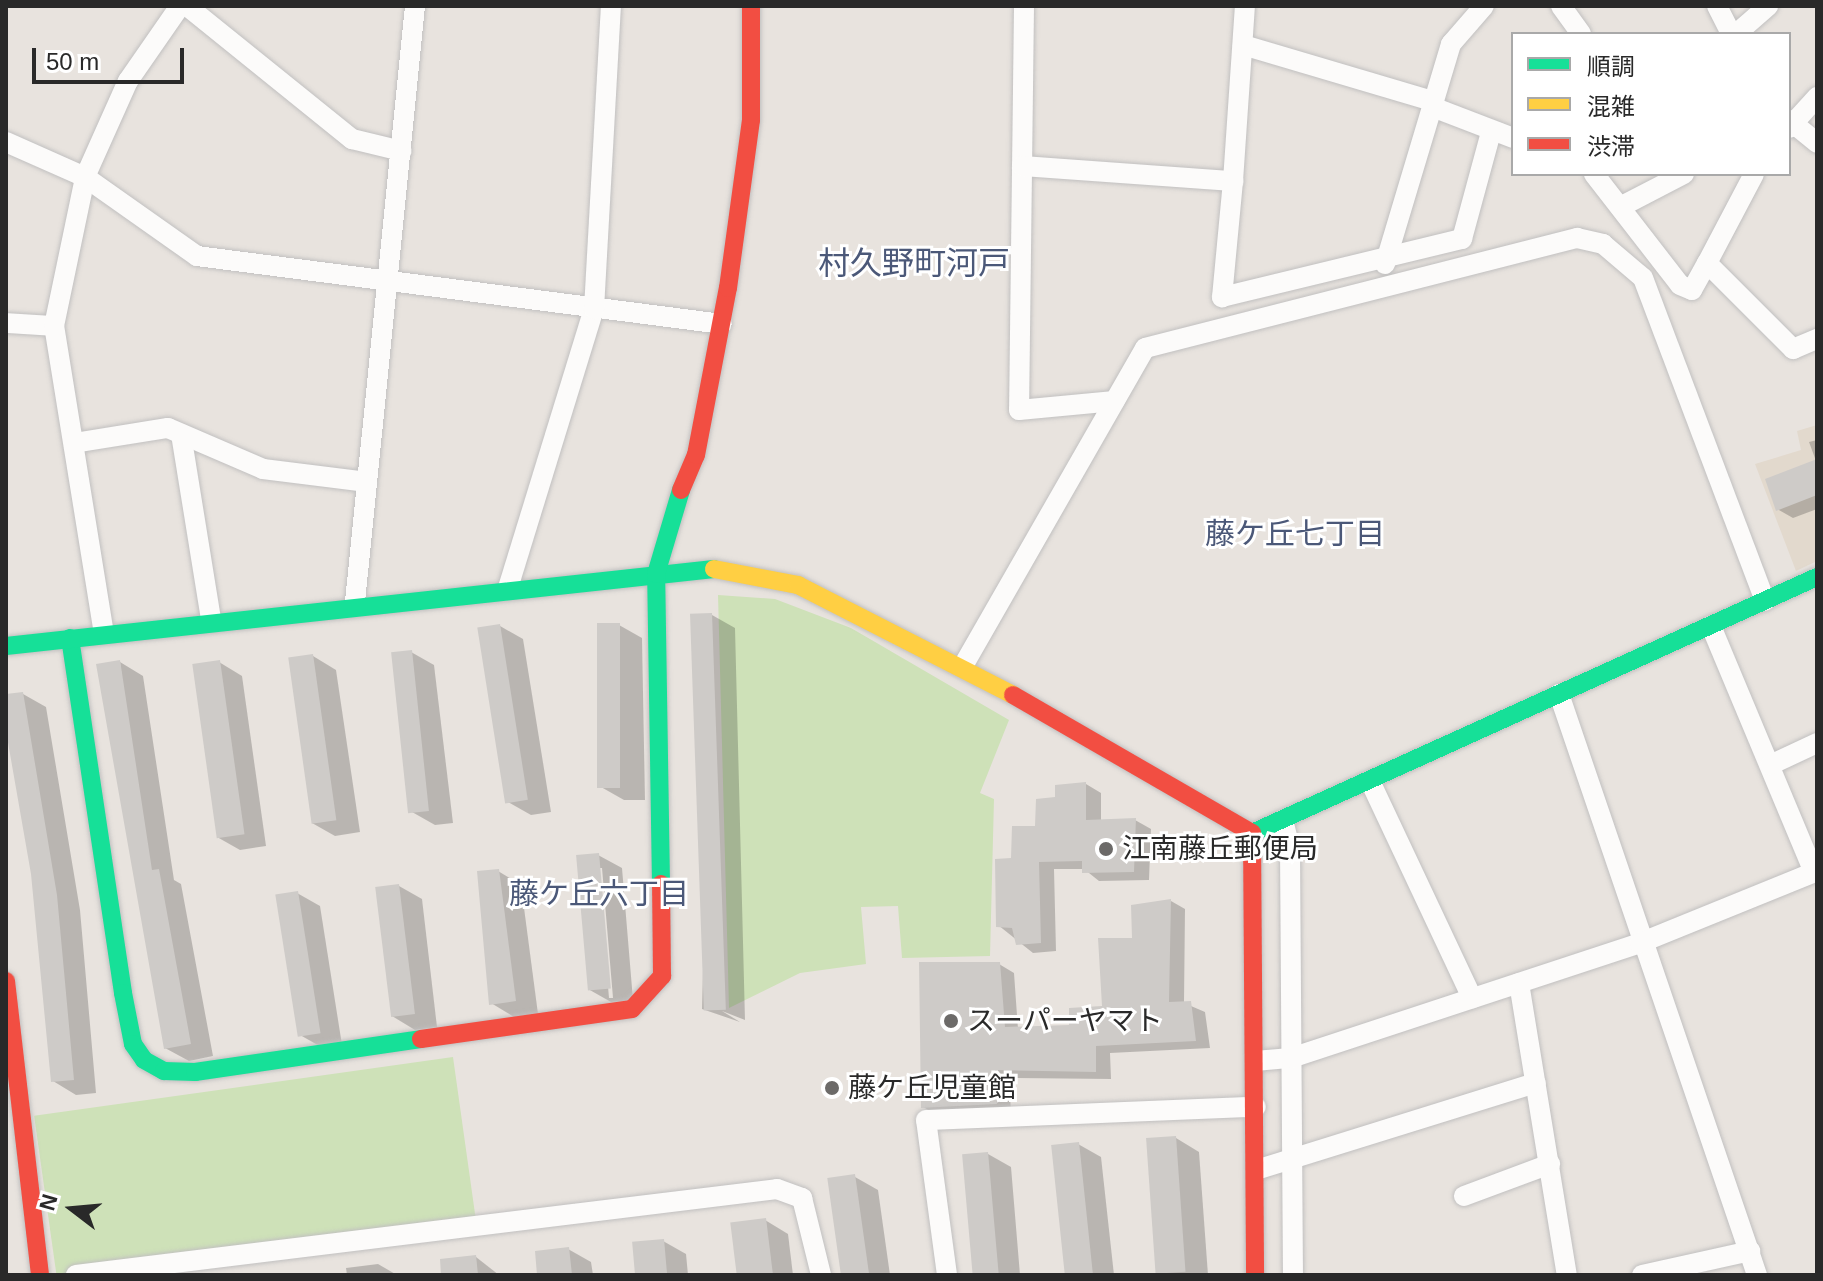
<!DOCTYPE html>
<html>
<head>
<meta charset="utf-8">
<style>
	body { margin:0 }
	#map { position:relative; width:1823px; height:1281px; overflow:hidden; background:#e8e3de; font-family:Helvetica,"Noto Sans JP",sans-serif }
	div>[style] { position:absolute }
	[style*='--x'] { left:calc(var(--x)*1px); top:calc(var(--y)*1px); width:calc(var(--w)*1px); rotate:calc(var(--a)*1deg) }
	.education>* { inset:0; background:#e2d9cd }
	.green>* { inset:0; background:#cee1b8; transform-origin:0 0 }
	.shadow>* { inset:0; background:#0003 }
	.building>* { inset:0; background:#cecbc8; transform-origin:0 0 }
	.roads { filter:drop-shadow(0 0 2px #c1c0c0) drop-shadow(0 0 2px #c1c0c0) }
	.street>* { height:20px; margin:-10px; padding:0 10px; transform-origin:10px; border-radius:10px; background:#fcfbfa }
	.fast>* { height:18px; margin:-9px; padding:0 9px; transform-origin:9px; border-radius:9px; background:#16e098 }
	.slow>* { height:18px; margin:-9px; padding:0 9px; transform-origin:9px; border-radius:9px; background:#ffcf43 }
	.jam>* { height:18px; margin:-9px; padding:0 9px; transform-origin:9px; border-radius:9px; background:#f24e42 }
	.dots>* { width:22px; height:22px; translate:-50% -50%; box-sizing:border-box; border:4px solid #fff; border-radius:50% }
	span { translate:-50% -50%; white-space:nowrap; text-align:center; line-height:1.15; -webkit-text-stroke:6px #fff; paint-order:stroke }
	.poi-label { font-size:28px; color:#292929 }
	.left { translate:0 -50%; text-align:left }
	.neighbourhood-label { font-size:30px; color:#4b5878 }
	.quarter-label { font-size:32px; color:#4b5878 }
	.frame { position:absolute; inset:0; border:8px solid #292929; pointer-events:none }
	.legend { position:absolute; left:1511px; top:32px; width:280px; height:144px; box-sizing:border-box; background:#fff; border:2px solid #a9a9a9; margin:0; padding:10px 14px; list-style:none; font-size:24px; color:#292929 }
	.legend li { display:flex; align-items:center; gap:16px; height:40px }
	.legend b { width:40px; border:2px solid #a9a9a9 }
	.north { position:absolute; left:32px; top:1169px; width:80px; height:80px; -webkit-text-stroke:6px #fff; paint-order:stroke; rotate:286deg; font-size:22px; font-weight:700; line-height:32px; text-align:center; color:#292929 }
	.north::after { content:''; display:block; margin:auto; width:28px; height:36px; background:#292929; clip-path:polygon(50% 0,100% 100%,50% 72%,0 100%) }
	.scale { position:absolute; left:32px; top:48px; width:152px; height:36px; box-sizing:border-box; border:4px solid #292929; border-top:0; padding-left:10px; font-size:24px; line-height:28px; white-space:nowrap; color:#292929; -webkit-text-stroke:6px #fff; paint-order:stroke }
</style>
</head>
<body>
<div id="map">
	<div class="education">
		<div style="clip-path:polygon(1817px 425px,1817px 561px,1796px 571px,1755px 464px,1801px 450px,1797px 431px)"></div>
	</div>
	<div class="green">
		<div style="clip-path:polygon(718px 595px,775px 599px,851px 628px,1009px 720px,980px 793px,994px 799px,990px 956px,902px 958px,898px 906px,861px 907px,866px 964px,800px 973px,729px 1008px)"></div>
		<div style="left:453px;top:1057px;width:162px;height:423px;rotate:82deg"></div>
	</div>
	<div class="shadow">
		<div style="clip-path:polygon(1817px 440px,1817px 509px,1793px 518px,1777px 509px,1816px 461px,1809px 442px)"></div>
		<div style="clip-path:polygon(712px 615px,735px 628px,745px 1020px,722px 1011px,740px 1022px,702px 1009px)"></div>
		<div style="clip-path:polygon(619px 625px,642px 638px,645px 800px,624px 800px,601px 787px)"></div>
		<div style="clip-path:polygon(500px 626px,523px 639px,551px 812px,531px 815px,508px 802px)"></div>
		<div style="clip-path:polygon(411px 652px,434px 665px,453px 823px,435px 825px,412px 812px)"></div>
		<div style="clip-path:polygon(313px 656px,336px 670px,360px 832px,335px 836px,312px 823px)"></div>
		<div style="clip-path:polygon(120px 662px,143px 676px,174px 880px,181px 884px,213px 1056px,189px 1061px,165px 1048px)"></div>
		<div style="clip-path:polygon(219px 662px,242px 676px,266px 846px,240px 850px,217px 837px)"></div>
		<div style="clip-path:polygon(23px 694px,46px 707px,80px 910px,96px 1093px,76px 1095px,53px 1081px,33px 874px,6px 712px,6px 696px)"></div>
		<div style="clip-path:polygon(1086px 784px,1101px 793px,1101px 821px,1135px 820px,1151px 829px,1149px 880px,1099px 881px,1084px 869px,1054px 869px,1056px 951px,1033px 953px,998px 925px,1013px 860px,1057px 799px)"></div>
		<div style="clip-path:polygon(evenodd,598px 855px,622px 868px,633px 1000px,611px 1002px,588px 989px,598px 855px,598px 868px,602px 868px,613px 998px,609px 998px,598px 868px)"></div>
		<div style="clip-path:polygon(498px 871px,521px 885px,538px 1014px,514px 1017px,491px 1003px)"></div>
		<div style="clip-path:polygon(399px 886px,422px 899px,437px 1027px,415px 1030px,392px 1016px)"></div>
		<div style="clip-path:polygon(297px 893px,320px 906px,342px 1045px,323px 1048px,300px 1035px)"></div>
		<div style="clip-path:polygon(1171px 901px,1185px 909px,1184px 1003px,1205px 1012px,1210px 1048px,1110px 1053px,1111px 1079px,1009px 1078px,1011px 1112px,938px 1115px,923px 1107px,999px 964px,1014px 973px,1018px 1029px,1071px 1027px,1104px 1008px,1134px 939px)"></div>
		<div style="clip-path:polygon(1176px 1138px,1199px 1152px,1208px 1275px,1159px 1275px,1149px 1141px)"></div>
		<div style="clip-path:polygon(1078px 1144px,1101px 1157px,1114px 1275px,1067px 1275px)"></div>
		<div style="clip-path:polygon(988px 1154px,1011px 1167px,1020px 1275px,973px 1275px)"></div>
		<div style="clip-path:polygon(855px 1177px,878px 1190px,890px 1275px,843px 1275px)"></div>
		<div style="clip-path:polygon(765px 1220px,788px 1234px,793px 1275px,739px 1275px)"></div>
		<div style="clip-path:polygon(663px 1241px,686px 1254px,688px 1275px,637px 1275px)"></div>
		<div style="clip-path:polygon(568px 1249px,591px 1262px,593px 1275px,539px 1275px)"></div>
		<div style="clip-path:polygon(476px 1257px,499px 1275px,443px 1275px)"></div>
		<div style="clip-path:polygon(378px 1264px,397px 1275px,347px 1275px,346px 1268px)"></div>
	</div>
	<div class="building">
		<div style="clip-path:polygon(1817px 459px,1817px 495px,1776px 511px,1765px 479px)"></div>
		<div style="left:712px;top:613px;width:397px;height:22px;rotate:88deg"></div>
		<div style="left:597px;top:623px;width:23px;height:165px"></div>
		<div style="left:500px;top:624px;width:178px;height:23px;rotate:81deg"></div>
		<div style="left:412px;top:650px;width:162px;height:21px;rotate:84deg"></div>
		<div style="left:313px;top:654px;width:168px;height:25px;rotate:82deg"></div>
		<div style="clip-path:polygon(120px 660px,152px 870px,159px 869px,191px 1044px,164px 1049px,96px 664px)"></div>
		<div style="left:220px;top:660px;width:176px;height:28px;rotate:82deg"></div>
		<div style="clip-path:polygon(23px 692px,57px 895px,74px 1080px,51px 1082px,31px 874px,6px 731px,6px 694px)"></div>
		<div style="clip-path:polygon(1086px 782px,1086px 820px,1136px 818px,1134px 872px,1082px 873px,1082px 861px,1039px 862px,1041px 943px,1016px 945px,1012px 928px,996px 927px,995px 859px,1011px 858px,1012px 826px,1035px 826px,1036px 799px,1055px 797px,1055px 785px)"></div>
		<div style="left:599px;top:853px;width:136px;height:23px;rotate:85deg"></div>
		<div style="clip-path:polygon(499px 869px,516px 1001px,489px 1005px,477px 871px)"></div>
		<div style="left:399px;top:884px;width:131px;height:24px;rotate:83deg"></div>
		<div style="left:298px;top:891px;width:144px;height:23px;rotate:81deg"></div>
		<div style="clip-path:polygon(1171px 899px,1169px 1002px,1191px 1001px,1196px 1041px,1096px 1046px,1096px 1072px,995px 1070px,997px 1104px,921px 1108px,919px 962px,1000px 962px,1005px 1027px,1069px 1025px,1069px 1008px,1102px 1006px,1098px 938px,1132px 938px,1131px 905px)"></div>
		<div style="left:1176px;top:1136px;width:136px;height:30px;rotate:86deg"></div>
		<div style="left:1079px;top:1142px;width:134px;height:28px;rotate:84deg"></div>
		<div style="left:988px;top:1152px;width:123px;height:26px;rotate:85deg"></div>
		<div style="left:855px;top:1174px;width:102px;height:28px;rotate:82deg"></div>
		<div style="left:766px;top:1218px;width:57px;height:36px;rotate:83deg"></div>
		<div style="left:664px;top:1239px;width:36px;height:32px;rotate:85deg"></div>
		<div style="clip-path:polygon(569px 1247px,572px 1275px,537px 1275px,535px 1251px)"></div>
		<div style="clip-path:polygon(476px 1255px,478px 1275px,441px 1275px,440px 1259px)"></div>
	</div>
	<div class="roads">
		<div class="street">
			<div style="--x:187;--y:6;--w:212;--a:38.9"></div>
			<div style="--x:352;--y:139;--w:51;--a:13.5"></div>
			<div style="--x:1024;--y:6;--w:404;--a:90.7"></div>
			<div style="--x:1019;--y:410;--w:96;--a:-5.4"></div>
			<div style="--x:1561;--y:6;--w:34;--a:54"></div>
			<div style="--x:1717;--y:6;--w:31;--a:63"></div>
			<div style="--x:1736;--y:34;--w:43;--a:-41.2"></div>
			<div style="--x:1243;--y:45;--w:194;--a:16.5"></div>
			<div style="--x:1435;--y:108;--w:84;--a:21"></div>
			<div style="--x:1789;--y:120;--w:36;--a:39"></div>
			<div style="--x:1789;--y:128;--w:42;--a:-47.9"></div>
			<div style="--x:6;--y:142;--w:86;--a:23.9"></div>
			<div style="--x:85;--y:177;--w:137;--a:35.2"></div>
			<div style="--x:197;--y:256;--w:529;--a:7.38"></div>
			<div style="--x:1022;--y:166;--w:212;--a:4.1"></div>
			<div style="--x:1233;--y:181;--w:175;--a:-86.1"></div>
			<div style="--x:1594;--y:174;--w:140;--a:52.2"></div>
			<div style="--x:1680;--y:285;--w:13;--a:23"></div>
			<div style="--x:1692;--y:290;--w:31;--a:-61"></div>
			<div style="--x:1754;--y:174;--w:101;--a:117.8"></div>
			<div style="--x:1707;--y:263;--w:122;--a:45"></div>
			<div style="--x:1793;--y:349;--w:26;--a:-23"></div>
			<div style="--x:1233;--y:181;--w:117;--a:95.4"></div>
			<div style="--x:1222;--y:297;--w:247;--a:-13.6"></div>
			<div style="--x:1462;--y:239;--w:107;--a:-74.8"></div>
			<div style="--x:1620;--y:207;--w:72;--a:-27.3"></div>
			<div style="--x:1385;--y:264;--w:230;--a:-73.3"></div>
			<div style="--x:1451;--y:44;--w:50;--a:-49"></div>
			<div style="--x:6;--y:323;--w:48;--a:3.6"></div>
			<div style="--x:181;--y:434;--w:188;--a:80.8"></div>
			<div style="--x:74;--y:443;--w:95;--a:-9.1"></div>
			<div style="--x:168;--y:428;--w:103;--a:23.3"></div>
			<div style="--x:263;--y:469;--w:105;--a:7.1"></div>
			<div style="--x:508;--y:588;--w:292;--a:-72.9"></div>
			<div style="--x:594;--y:309;--w:303;--a:-86.8"></div>
			<div style="--x:355;--y:602;--w:599;--a:-84.25"></div>
			<div style="--x:1711;--y:626;--w:267;--a:67.3"></div>
			<div style="--x:104;--y:634;--w:312;--a:-99.2"></div>
			<div style="--x:54;--y:326;--w:152;--a:-78.2"></div>
			<div style="--x:85;--y:177;--w:105;--a:-65.9"></div>
			<div style="--x:128;--y:81;--w:91;--a:-55.3"></div>
			<div style="--x:963;--y:666;--w:366;--a:-60.2"></div>
			<div style="--x:1145;--y:348;--w:446;--a:-14.3"></div>
			<div style="--x:1577;--y:238;--w:27;--a:13"></div>
			<div style="--x:1603;--y:244;--w:52;--a:40.4"></div>
			<div style="--x:1643;--y:278;--w:345;--a:69.3"></div>
			<div style="--x:1559;--y:694;--w:614;--a:71.18"></div>
			<div style="--x:1770;--y:765;--w:52;--a:-25.1"></div>
			<div style="--x:1370;--y:781;--w:240;--a:64.8"></div>
			<div style="--x:1283;--y:820;--w:30;--a:76"></div>
			<div style="--x:1290;--y:849;--w:426;--a:89.6"></div>
			<div style="--x:1519;--y:983;--w:296;--a:80.7"></div>
			<div style="--x:1255;--y:1061;--w:36;--a:-5"></div>
			<div style="--x:1291;--y:1058;--w:367;--a:-18.2"></div>
			<div style="--x:1640;--y:943;--w:191;--a:-22.1"></div>
			<div style="--x:1256;--y:1170;--w:293;--a:-17.3"></div>
			<div style="--x:1464;--y:1196;--w:92;--a:-20.4"></div>
			<div style="--x:76;--y:1275;--w:706;--a:-6.99"></div>
			<div style="--x:777;--y:1189;--w:27;--a:20"></div>
			<div style="--x:802;--y:1198;--w:79;--a:76.1"></div>
			<div style="--x:947;--y:1275;--w:156;--a:-97.7"></div>
			<div style="--x:926;--y:1120;--w:330;--a:-2.3"></div>
			<div style="--x:1642;--y:1275;--w:111;--a:-12.5"></div>
		</div>
		<div class="fast">
			<div style="--x:70;--y:638;--w:359;--a:81.5"></div>
			<div style="--x:123;--y:993;--w:52;--a:78.9"></div>
			<div style="--x:133;--y:1044;--w:19;--a:55"></div>
			<div style="--x:144;--y:1060;--w:23;--a:29"></div>
			<div style="--x:164;--y:1071;--w:31;--a:2"></div>
			<div style="--x:195;--y:1072;--w:228;--a:-8.3"></div>
			<div style="--x:6;--y:646;--w:712;--a:-6.21"></div>
			<div style="--x:1252;--y:833;--w:620;--a:-24.38"></div>
			<div style="--x:661;--y:884;--w:310;--a:-90.9"></div>
			<div style="--x:656;--y:574;--w:88;--a:-73.4"></div>
		</div>
		<div class="slow">
			<div style="--x:714;--y:569;--w:86;--a:10.8"></div>
			<div style="--x:798;--y:585;--w:242;--a:27.1"></div>
		</div>
		<div class="jam">
			<div style="--x:681;--y:490;--w:38;--a:-67"></div>
			<div style="--x:696;--y:455;--w:170;--a:-79.2"></div>
			<div style="--x:728;--y:288;--w:170;--a:-82.2"></div>
			<div style="--x:751;--y:120;--w:114;--a:-90"></div>
			<div style="--x:1013;--y:695;--w:276;--a:30"></div>
			<div style="--x:1252;--y:833;--w:442;--a:89.6"></div>
			<div style="--x:6;--y:981;--w:296;--a:83.4"></div>
			<div style="--x:421;--y:1039;--w:213;--a:-8.1"></div>
			<div style="--x:632;--y:1009;--w:45;--a:-47.7"></div>
			<div style="--x:662;--y:976;--w:92;--a:-90.6"></div>
		</div>
	</div>
	<div class="dots">
		<div style="left:1106px;top:849px;background:#6c6a68"></div>
		<div style="left:951px;top:1021px;background:#6c6a68"></div>
		<div style="left:832px;top:1088px;background:#6c6a68"></div>
	</div>
	<div class="poi-label">
		<span class="left" style="left:1122px;top:849px">江南藤丘郵便局</span>
		<span class="left" style="left:967px;top:1021px">スーパーヤマト</span>
		<span class="left" style="left:848px;top:1088px">藤ケ丘児童館</span>
	</div>
	<div class="neighbourhood-label">
		<span style="left:1295px;top:534px">藤ケ丘七丁目</span>
		<span style="left:599px;top:894px">藤ケ丘六丁目</span>
	</div>
	<div class="quarter-label">
		<span style="left:914px;top:263px">村久野町河戸</span>
	</div>
	<div class="frame"></div>
	<ul class="legend">
	<li><b style="height:10px;background:#16e098"></b>順調</li>
	<li><b style="height:10px;background:#ffcf43"></b>混雑</li>
	<li><b style="height:10px;background:#f24e42"></b>渋滞</li>
	</ul>
	<div class="north">N</div>
	<div class="scale">50 m</div>
</div>
</body>
</html>
